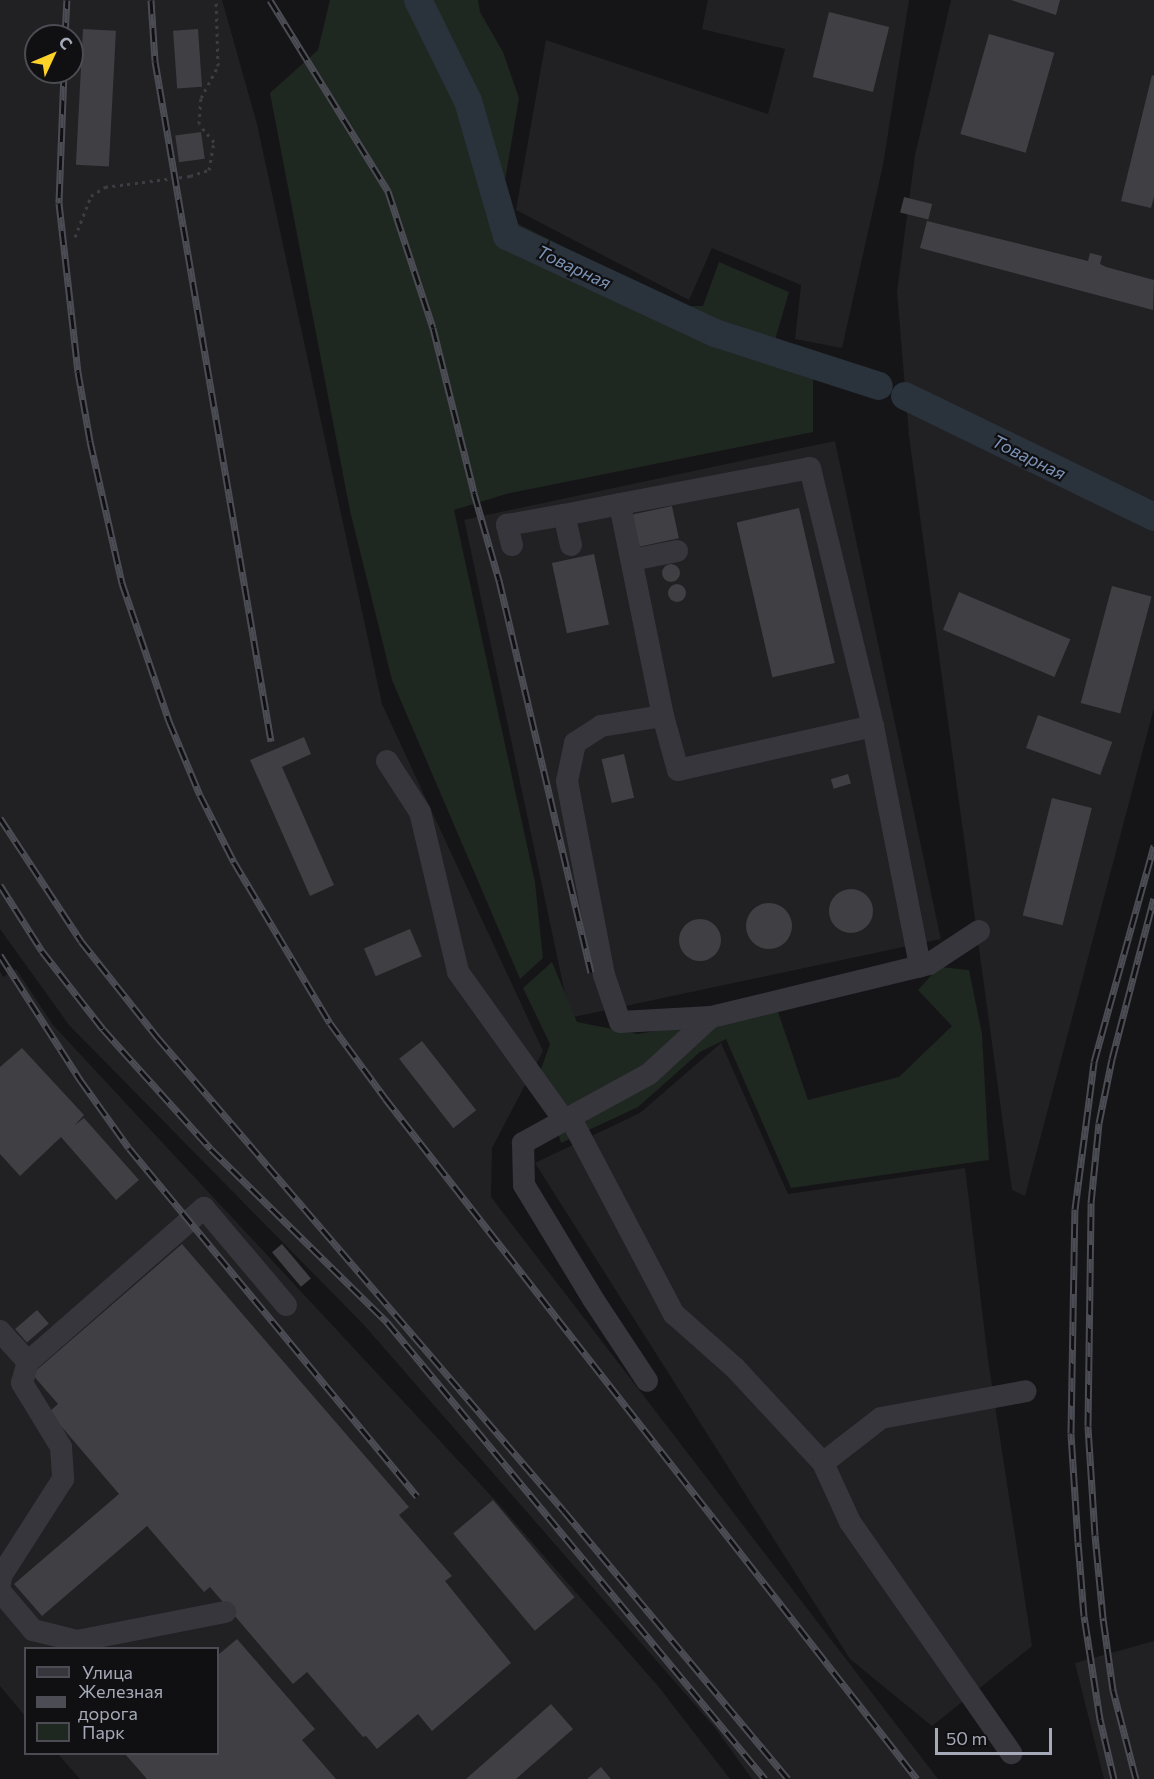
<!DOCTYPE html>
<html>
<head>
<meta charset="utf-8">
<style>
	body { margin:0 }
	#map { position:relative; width:1154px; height:1779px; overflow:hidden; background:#151517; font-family:Commissioner,sans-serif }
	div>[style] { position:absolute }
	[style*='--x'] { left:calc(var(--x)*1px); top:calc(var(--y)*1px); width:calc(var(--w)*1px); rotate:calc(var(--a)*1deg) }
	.built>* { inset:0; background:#212124; transform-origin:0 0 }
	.green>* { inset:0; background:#1f2721 }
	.river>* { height:28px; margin:-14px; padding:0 14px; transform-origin:14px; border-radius:14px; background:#2a323c }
	.building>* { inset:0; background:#3f3f44; transform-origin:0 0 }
	.round { border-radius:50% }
	.path>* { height:3px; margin-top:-1.5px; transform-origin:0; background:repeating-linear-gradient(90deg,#3c3d43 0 3px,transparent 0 7.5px) }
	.minor>* { height:22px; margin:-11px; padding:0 11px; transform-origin:11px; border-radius:11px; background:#36363c }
	.rail>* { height:7px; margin-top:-3.5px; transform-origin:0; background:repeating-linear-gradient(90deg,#101012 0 14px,#4b4c54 0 28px); box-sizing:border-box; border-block:2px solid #4b4c54 }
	span { translate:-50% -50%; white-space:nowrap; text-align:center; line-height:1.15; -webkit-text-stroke:4.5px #101012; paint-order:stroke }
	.water-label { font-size:18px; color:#7b92b5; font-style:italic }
	.legend { position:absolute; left:24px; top:1647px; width:195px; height:108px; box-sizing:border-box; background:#101012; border:2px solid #4c4d54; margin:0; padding:8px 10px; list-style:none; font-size:18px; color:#a6a9b8 }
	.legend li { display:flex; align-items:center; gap:12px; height:30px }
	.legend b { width:30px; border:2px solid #4c4d54 }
	.north { position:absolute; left:24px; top:24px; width:60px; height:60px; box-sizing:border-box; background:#101012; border:2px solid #4c4d54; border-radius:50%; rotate:46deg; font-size:16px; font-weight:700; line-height:24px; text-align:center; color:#a6a9b8 }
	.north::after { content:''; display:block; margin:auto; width:21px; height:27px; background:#fcd128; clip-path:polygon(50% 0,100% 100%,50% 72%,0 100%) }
	.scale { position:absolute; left:935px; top:1728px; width:117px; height:27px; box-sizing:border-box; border:3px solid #a6a9b8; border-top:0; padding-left:8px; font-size:18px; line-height:21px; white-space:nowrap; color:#a6a9b8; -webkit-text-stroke:4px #101012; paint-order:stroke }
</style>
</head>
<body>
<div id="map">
	<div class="built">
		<div style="clip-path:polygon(evenodd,0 0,222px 0,257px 124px,382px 704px,543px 1051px,492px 1148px,491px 1197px,938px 1779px,752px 1779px,716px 1729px,364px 1325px,69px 1025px,0 929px,0 0,36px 36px,72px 36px,72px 72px,36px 72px,36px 36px)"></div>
		<div style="clip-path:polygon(708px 0,909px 0,883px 165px,842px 348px,795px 339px,801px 285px,712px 248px,689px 300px,516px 210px,546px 40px,768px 114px,785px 49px,702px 29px)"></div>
		<div style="clip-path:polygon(951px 0,1154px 0,1154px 708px,1025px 1196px,1012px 1190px,909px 436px,897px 292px,915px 155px)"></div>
		<div style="left:835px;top:441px;width:509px;height:379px;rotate:78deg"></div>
		<div style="clip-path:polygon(16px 969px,53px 1025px,495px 1500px,658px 1686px,730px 1779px,80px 1779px,58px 1754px,218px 1754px,218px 1648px,26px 1648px,25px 1716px,0 1686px,0 971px,3px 977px)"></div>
		<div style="clip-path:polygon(721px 1043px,788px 1194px,965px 1168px,988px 1360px,1032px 1646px,932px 1726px,850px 1659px,535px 1163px,640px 1113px)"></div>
		<div style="clip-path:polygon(1154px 1641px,1154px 1779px,1104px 1779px,1075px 1663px)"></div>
	</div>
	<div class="green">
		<div style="clip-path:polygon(330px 0,478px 0,480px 12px,503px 52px,519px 98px,504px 186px,514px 222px,682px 306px,703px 306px,719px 262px,789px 292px,775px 340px,813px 353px,813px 432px,506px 494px,454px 510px,535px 882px,543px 958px,520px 979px,392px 680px,350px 511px,270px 93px,318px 50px)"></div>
		<div style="clip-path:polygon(552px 962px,577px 1022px,638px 1034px,777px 1009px,808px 1100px,899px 1077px,952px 1026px,918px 990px,939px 967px,969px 970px,982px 1034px,989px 1160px,791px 1188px,726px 1039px,700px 1052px,638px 1107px,561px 1143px,540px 1072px,550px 1044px,523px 988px)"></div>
	</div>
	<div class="river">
		<div style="--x:418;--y:0;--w:113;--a:63.7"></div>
		<div style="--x:468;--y:101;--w:141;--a:73.9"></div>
		<div style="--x:507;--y:236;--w:230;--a:25"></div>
		<div style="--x:715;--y:333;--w:172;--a:17.9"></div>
		<div style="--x:905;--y:396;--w:277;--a:25.9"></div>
	</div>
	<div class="building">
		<div style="clip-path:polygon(1011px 0,1060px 0,1056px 15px)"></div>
		<div style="left:829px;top:12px;width:62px;height:67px;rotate:14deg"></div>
		<div style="left:83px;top:29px;width:33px;height:136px;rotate:3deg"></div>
		<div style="left:198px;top:29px;width:58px;height:25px;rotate:86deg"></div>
		<div style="left:989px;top:34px;width:68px;height:104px;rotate:16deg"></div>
		<div style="clip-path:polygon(1152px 75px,1154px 76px,1154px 197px,1151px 208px,1121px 201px)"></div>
		<div style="left:201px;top:132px;width:27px;height:26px;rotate:82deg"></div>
		<div style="left:904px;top:197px;width:29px;height:16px;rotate:14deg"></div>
		<div style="clip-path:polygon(927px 221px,1088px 261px,1090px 253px,1102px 256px,1100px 264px,1106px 267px,1154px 280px,1153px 310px,920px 248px)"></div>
		<div style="left:672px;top:506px;width:33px;height:43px;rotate:78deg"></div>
		<div style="left:799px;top:508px;width:159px;height:64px;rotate:77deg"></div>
		<div style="left:594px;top:554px;width:72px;height:43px;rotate:78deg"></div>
		<div class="round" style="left:662px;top:564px;width:18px;height:18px"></div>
		<div class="round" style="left:668px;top:584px;width:18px;height:18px"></div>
		<div style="left:1112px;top:586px;width:41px;height:121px;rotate:15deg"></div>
		<div style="left:959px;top:592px;width:121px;height:41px;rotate:23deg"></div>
		<div style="left:1038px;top:715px;width:79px;height:35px;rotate:20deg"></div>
		<div style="clip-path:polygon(304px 737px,311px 754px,282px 767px,334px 885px,310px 896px,250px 760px)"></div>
		<div style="left:624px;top:754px;width:45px;height:23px;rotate:77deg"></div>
		<div style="left:848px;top:774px;width:10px;height:18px;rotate:73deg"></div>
		<div style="left:1052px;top:798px;width:41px;height:121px;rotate:14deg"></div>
		<div class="round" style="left:829px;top:889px;width:44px;height:44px"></div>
		<div class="round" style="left:746px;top:903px;width:46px;height:46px"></div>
		<div class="round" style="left:679px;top:919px;width:42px;height:42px"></div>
		<div style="left:410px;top:929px;width:30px;height:50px;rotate:67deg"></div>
		<div style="left:422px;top:1041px;width:88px;height:29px;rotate:52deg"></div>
		<div style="clip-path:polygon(22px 1048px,84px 1115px,75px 1125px,84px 1118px,139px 1180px,116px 1200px,61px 1137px,20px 1176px,0 1154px,0 1067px)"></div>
		<div style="clip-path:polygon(182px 1244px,409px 1507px,399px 1515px,452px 1576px,445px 1581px,511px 1663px,432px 1731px,418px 1714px,377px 1749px,366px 1736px,363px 1737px,307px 1672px,293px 1684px,210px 1587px,204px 1592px,147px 1526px,42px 1616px,14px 1584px,119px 1494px,49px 1412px,58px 1404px,32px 1374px)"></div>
		<div style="left:282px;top:1244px;width:45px;height:13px;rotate:50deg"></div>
		<div style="left:37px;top:1310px;width:18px;height:29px;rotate:49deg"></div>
		<div style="left:493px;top:1500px;width:127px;height:52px;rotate:50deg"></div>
		<div style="clip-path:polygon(237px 1639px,315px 1729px,302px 1740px,336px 1779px,147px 1779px,125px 1754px,218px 1754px,218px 1655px)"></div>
		<div style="clip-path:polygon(551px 1704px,573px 1729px,516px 1779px,466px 1779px)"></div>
		<div style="clip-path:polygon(601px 1767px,611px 1779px,587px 1779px)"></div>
	</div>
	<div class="path">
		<div style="--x:75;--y:237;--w:44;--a:-68.7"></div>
		<div style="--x:91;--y:196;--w:17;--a:-33"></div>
		<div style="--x:105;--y:187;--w:86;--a:-7.4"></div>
		<div style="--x:190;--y:176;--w:20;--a:-18"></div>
		<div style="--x:209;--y:170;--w:28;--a:-80"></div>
		<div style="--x:214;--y:142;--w:23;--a:-130"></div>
		<div style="--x:199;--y:124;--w:26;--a:-86"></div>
		<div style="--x:201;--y:98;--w:36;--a:-62"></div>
		<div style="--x:218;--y:66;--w:66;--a:-91.7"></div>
	</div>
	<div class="minor">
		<div style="--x:512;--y:545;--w:21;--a:-104"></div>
		<div style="--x:507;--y:525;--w:58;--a:-10"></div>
		<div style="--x:571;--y:545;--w:31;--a:-103"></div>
		<div style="--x:564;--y:515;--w:57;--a:-11.1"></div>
		<div style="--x:632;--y:560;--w:46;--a:-11.3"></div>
		<div style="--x:663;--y:716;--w:216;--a:-101.5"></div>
		<div style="--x:620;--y:504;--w:193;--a:-10.7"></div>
		<div style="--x:810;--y:468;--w:266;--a:76.3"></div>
		<div style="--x:387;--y:761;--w:61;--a:57.1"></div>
		<div style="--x:420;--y:812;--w:164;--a:76.6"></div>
		<div style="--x:458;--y:972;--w:182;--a:54.4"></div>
		<div style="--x:979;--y:931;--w:60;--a:146.6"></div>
		<div style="--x:929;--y:964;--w:224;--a:166.3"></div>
		<div style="--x:711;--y:1017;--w:84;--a:137.4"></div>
		<div style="--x:649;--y:1074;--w:90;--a:151.4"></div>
		<div style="--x:570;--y:1117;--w:223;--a:62.2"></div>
		<div style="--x:674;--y:1314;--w:81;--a:41.5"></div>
		<div style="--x:735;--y:1368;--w:129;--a:47.2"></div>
		<div style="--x:823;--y:1463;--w:73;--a:-37.8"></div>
		<div style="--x:881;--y:1418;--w:147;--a:-10.5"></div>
		<div style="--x:711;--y:1017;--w:91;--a:176.9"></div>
		<div style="--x:620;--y:1022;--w:50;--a:-108.8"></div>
		<div style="--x:604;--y:975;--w:197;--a:-100.8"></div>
		<div style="--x:567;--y:781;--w:39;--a:-78"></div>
		<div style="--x:575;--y:743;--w:31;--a:-33"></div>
		<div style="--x:601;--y:726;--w:63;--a:-9.2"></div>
		<div style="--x:663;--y:716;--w:56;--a:74.5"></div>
		<div style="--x:678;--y:770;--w:200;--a:-12.7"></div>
		<div style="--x:873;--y:726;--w:245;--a:78.9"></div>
		<div style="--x:570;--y:1117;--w:54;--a:151"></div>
		<div style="--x:523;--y:1143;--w:42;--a:88.6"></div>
		<div style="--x:524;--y:1185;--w:133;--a:58.8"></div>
		<div style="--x:593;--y:1299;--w:98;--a:56.6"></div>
		<div style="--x:0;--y:1331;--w:42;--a:47.9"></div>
		<div style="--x:28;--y:1362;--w:22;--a:106"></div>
		<div style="--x:22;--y:1383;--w:75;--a:58.6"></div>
		<div style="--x:61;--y:1447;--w:32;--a:86"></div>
		<div style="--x:63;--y:1479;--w:115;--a:122.6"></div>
		<div style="--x:1;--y:1576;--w:8;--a:97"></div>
		<div style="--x:28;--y:1362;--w:234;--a:-41.2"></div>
		<div style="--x:204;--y:1208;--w:127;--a:49.8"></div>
		<div style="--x:823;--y:1463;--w:65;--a:65.4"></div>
		<div style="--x:850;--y:1522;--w:282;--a:55.1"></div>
		<div style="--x:0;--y:1591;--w:51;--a:49.8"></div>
		<div style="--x:33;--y:1630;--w:45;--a:14"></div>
		<div style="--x:77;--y:1641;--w:151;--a:-11.1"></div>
	</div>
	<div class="rail">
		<div style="--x:151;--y:0;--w:61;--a:86.2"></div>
		<div style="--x:155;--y:61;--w:690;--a:80.32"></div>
		<div style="--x:270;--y:0;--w:225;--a:58.3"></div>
		<div style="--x:388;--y:191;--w:144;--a:71.8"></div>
		<div style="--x:433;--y:328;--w:170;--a:76"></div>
		<div style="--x:474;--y:493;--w:91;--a:74"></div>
		<div style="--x:499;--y:580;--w:403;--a:76.8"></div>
		<div style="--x:65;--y:36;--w:36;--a:-87"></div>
		<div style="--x:64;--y:72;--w:131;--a:92.2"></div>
		<div style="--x:59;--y:203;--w:170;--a:83.6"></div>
		<div style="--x:78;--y:372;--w:70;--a:80.1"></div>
		<div style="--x:90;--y:441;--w:146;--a:77.3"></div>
		<div style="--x:122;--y:583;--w:146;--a:71.2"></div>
		<div style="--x:169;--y:721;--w:80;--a:67.3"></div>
		<div style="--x:200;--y:795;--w:75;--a:63.1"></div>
		<div style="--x:234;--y:862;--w:187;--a:59.2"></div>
		<div style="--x:330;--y:1023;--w:93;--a:53.7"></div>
		<div style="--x:385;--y:1098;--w:864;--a:52"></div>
		<div style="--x:0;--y:818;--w:147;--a:56.6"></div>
		<div style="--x:81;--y:941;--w:124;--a:51.6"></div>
		<div style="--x:158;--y:1038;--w:623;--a:49.36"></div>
		<div style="--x:564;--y:1511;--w:349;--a:50.1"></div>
		<div style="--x:0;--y:885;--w:78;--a:57.5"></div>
		<div style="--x:42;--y:951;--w:99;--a:52"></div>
		<div style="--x:103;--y:1029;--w:161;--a:48"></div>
		<div style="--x:211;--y:1149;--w:247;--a:44.5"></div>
		<div style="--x:387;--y:1322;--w:593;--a:50.4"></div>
		<div style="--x:0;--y:955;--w:150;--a:57.3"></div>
		<div style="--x:81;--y:1081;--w:82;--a:54.4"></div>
		<div style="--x:129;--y:1148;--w:452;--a:50.4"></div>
		<div style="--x:1114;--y:1779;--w:62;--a:-103.1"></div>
		<div style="--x:1100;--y:1719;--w:104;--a:-98.8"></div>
		<div style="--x:1084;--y:1616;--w:74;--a:-94.6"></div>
		<div style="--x:1078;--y:1542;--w:109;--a:-93.7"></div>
		<div style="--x:1071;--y:1433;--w:224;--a:-89"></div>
		<div style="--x:1075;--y:1209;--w:148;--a:-82.6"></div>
		<div style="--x:1094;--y:1062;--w:225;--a:-74.5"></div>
		<div style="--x:1136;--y:1779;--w:92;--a:-104.5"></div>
		<div style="--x:1113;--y:1690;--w:73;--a:-97.9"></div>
		<div style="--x:1103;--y:1618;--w:83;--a:-95.5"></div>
		<div style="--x:1095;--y:1535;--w:109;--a:-93.7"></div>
		<div style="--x:1088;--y:1426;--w:223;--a:-89.2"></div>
		<div style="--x:1091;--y:1203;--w:80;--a:-84.3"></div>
		<div style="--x:1099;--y:1123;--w:65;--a:-78.5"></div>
		<div style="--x:1112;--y:1059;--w:166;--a:-75.4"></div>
	</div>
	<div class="water-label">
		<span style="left:574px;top:267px;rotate:25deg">Товарная</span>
		<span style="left:1029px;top:457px;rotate:26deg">Товарная</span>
	</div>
	<ul class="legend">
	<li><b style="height:8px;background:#36363c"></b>Улица</li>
	<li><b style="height:8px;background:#4b4c54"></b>Железная дорога</li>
	<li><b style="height:16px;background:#1f2721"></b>Парк</li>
	</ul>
	<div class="north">С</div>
	<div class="scale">50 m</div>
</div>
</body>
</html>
